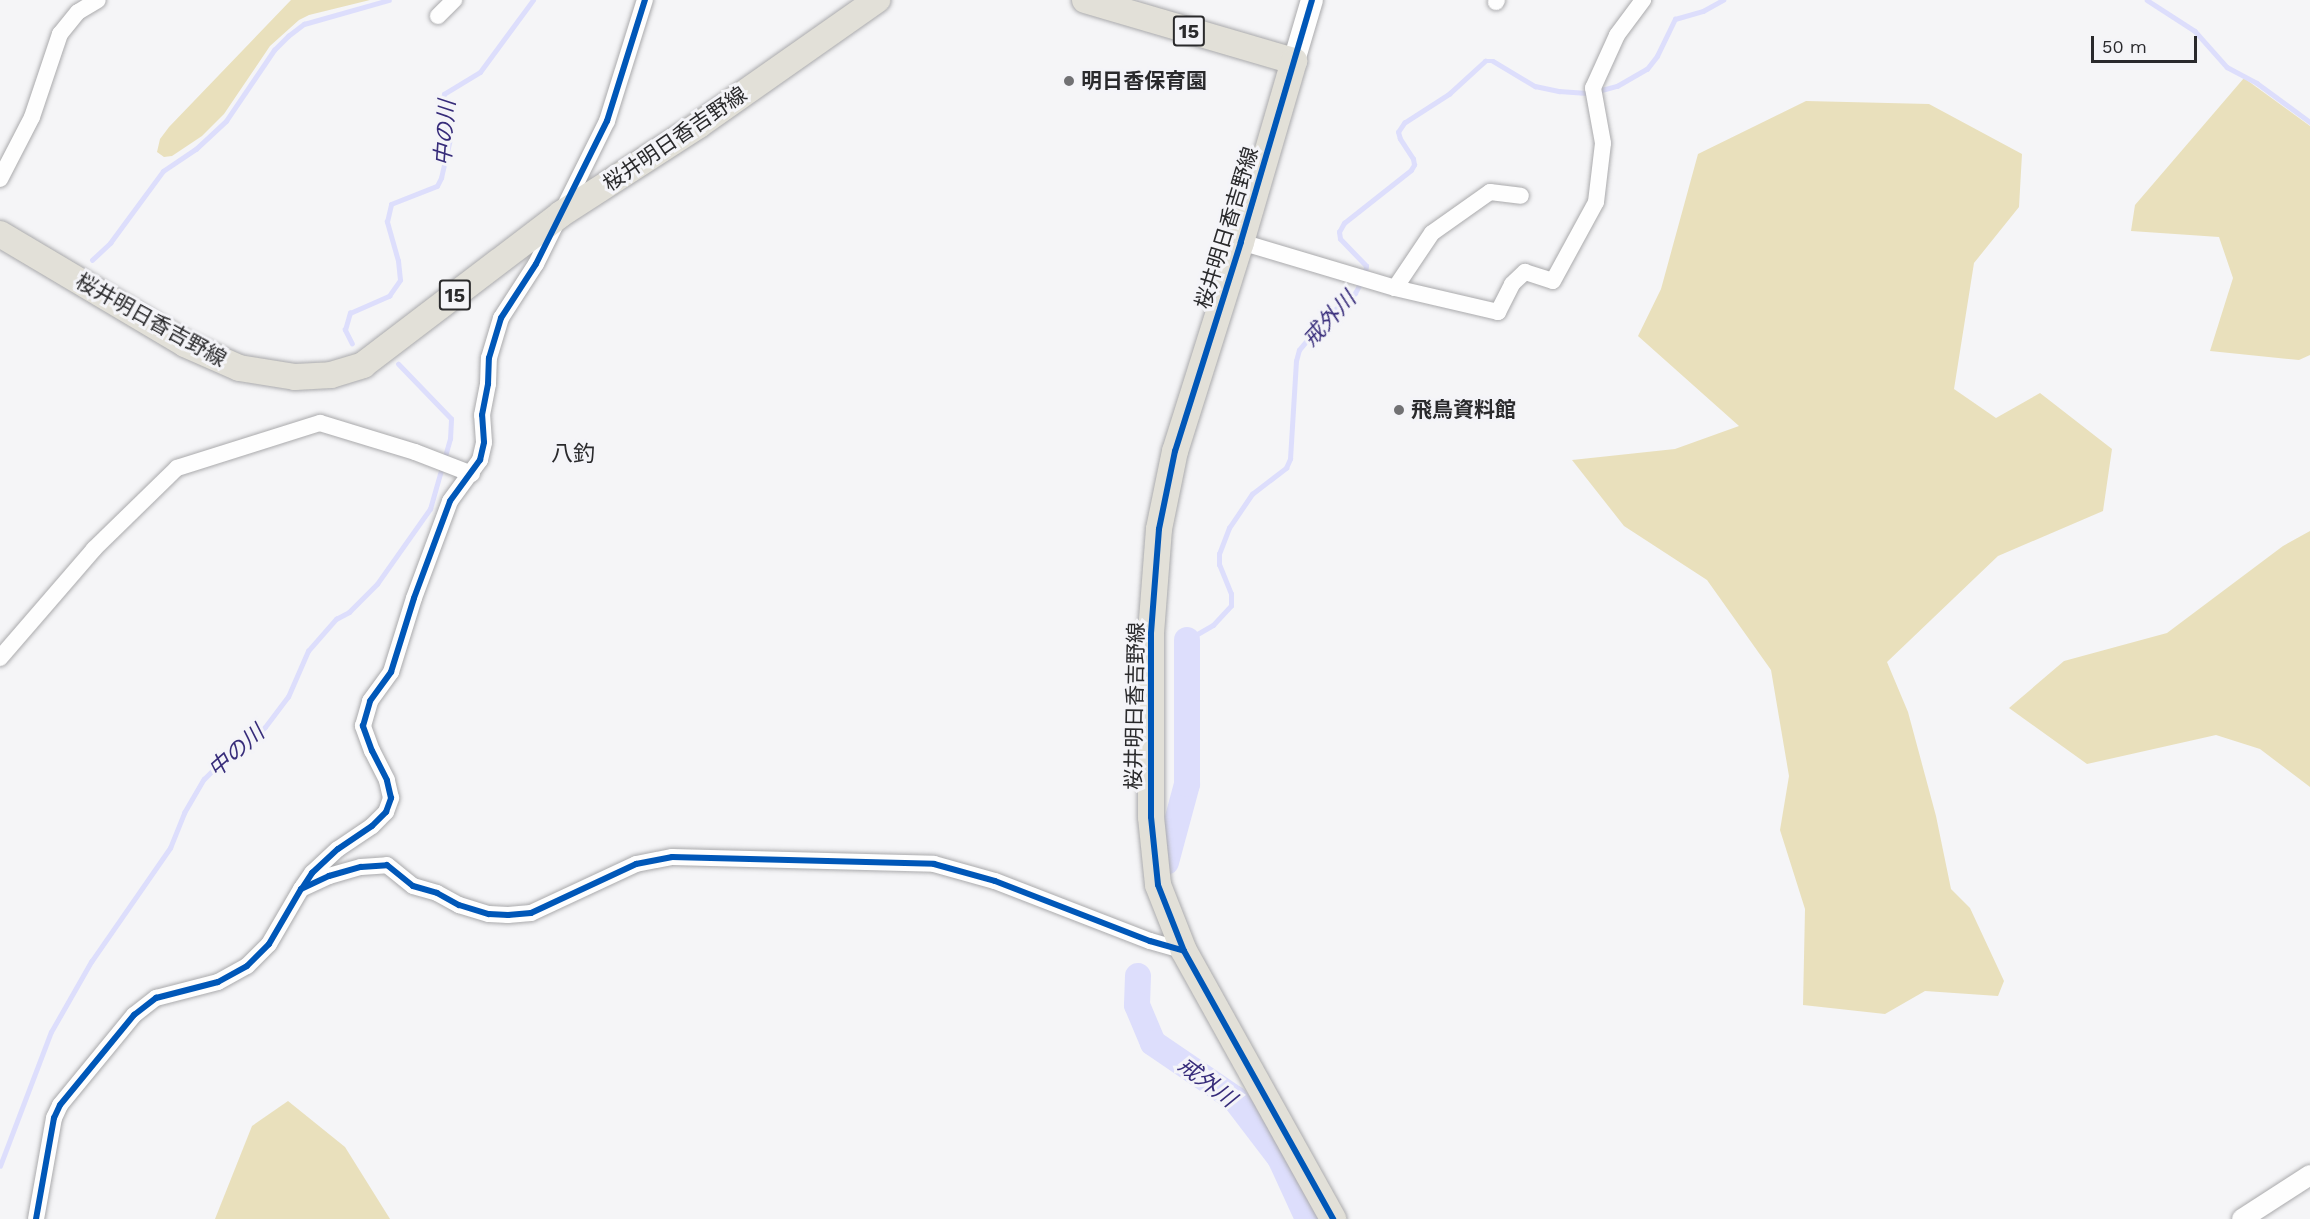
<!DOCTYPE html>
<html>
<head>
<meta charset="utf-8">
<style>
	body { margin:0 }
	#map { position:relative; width:2310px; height:1219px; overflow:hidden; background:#f5f5f7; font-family:"Work Sans","Noto Sans JP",sans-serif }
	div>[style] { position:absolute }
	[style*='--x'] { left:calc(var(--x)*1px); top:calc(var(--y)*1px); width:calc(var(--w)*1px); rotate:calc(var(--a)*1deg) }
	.green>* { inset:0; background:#e9e0bc }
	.stream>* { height:4.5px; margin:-2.25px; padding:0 2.25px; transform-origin:2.25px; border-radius:2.25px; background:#dddefc }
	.river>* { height:26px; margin:-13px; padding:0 13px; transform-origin:13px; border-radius:13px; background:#dddefc }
	.roads { filter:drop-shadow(0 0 2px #aaaaac) drop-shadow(0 0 2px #aaaaac) }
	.minor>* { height:16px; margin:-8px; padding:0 8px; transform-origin:8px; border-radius:8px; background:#fefefe }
	.tertiary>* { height:20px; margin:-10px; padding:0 10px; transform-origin:10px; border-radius:10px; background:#fefefe }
	.secondary>* { height:22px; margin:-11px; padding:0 11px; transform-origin:11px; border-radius:11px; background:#fefefe }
	.primary>* { height:26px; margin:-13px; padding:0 13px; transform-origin:13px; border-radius:13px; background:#e2e0d8 }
	.cycleway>* { height:6px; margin:-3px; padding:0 3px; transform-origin:3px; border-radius:3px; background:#0057b8 }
	.dots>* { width:16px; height:16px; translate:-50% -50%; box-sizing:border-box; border:3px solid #f4f4f8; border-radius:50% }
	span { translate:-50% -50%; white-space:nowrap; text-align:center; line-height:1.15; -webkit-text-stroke:6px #f4f4f8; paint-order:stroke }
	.shield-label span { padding:2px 4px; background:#f4f4f8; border:2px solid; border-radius:4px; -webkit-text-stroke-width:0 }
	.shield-label { font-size:20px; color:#2a2a2c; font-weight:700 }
	.poi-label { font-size:21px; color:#2a2a2c; font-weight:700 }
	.left { translate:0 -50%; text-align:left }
	.street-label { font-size:21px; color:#2a2a2c }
	.water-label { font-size:22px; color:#372c7a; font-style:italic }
	.neighbourhood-label { font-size:22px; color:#2a2a2c }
	.scale { position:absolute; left:2091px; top:36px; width:106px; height:27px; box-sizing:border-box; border:3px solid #2a2a2c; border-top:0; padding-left:8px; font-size:18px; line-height:21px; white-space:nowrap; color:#2a2a2c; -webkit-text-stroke:4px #f4f4f8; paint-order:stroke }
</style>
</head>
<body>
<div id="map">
	<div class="green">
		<div style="clip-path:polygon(291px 0,370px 0,309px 15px,299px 20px,270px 46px,224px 114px,202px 136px,172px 156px,164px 157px,157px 152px,160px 139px,169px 127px)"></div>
		<div style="clip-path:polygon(2244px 78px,2310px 126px,2310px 355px,2299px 360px,2210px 351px,2233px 278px,2219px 237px,2131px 231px,2135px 205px)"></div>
		<div style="clip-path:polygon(1806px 101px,1929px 104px,2022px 154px,2019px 207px,1974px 263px,1954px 389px,1996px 418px,2040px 393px,2112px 449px,2103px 511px,1998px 556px,1887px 662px,1908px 712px,1936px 816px,1951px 889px,1970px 908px,2004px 981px,1998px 996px,1925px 991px,1885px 1014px,1803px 1005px,1805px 909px,1780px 830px,1789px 776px,1771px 670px,1707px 580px,1624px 526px,1572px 460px,1675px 449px,1739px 426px,1638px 336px,1661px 289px,1698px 154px)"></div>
		<div style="clip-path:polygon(2310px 531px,2310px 787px,2260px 749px,2216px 735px,2087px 764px,2009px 708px,2064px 661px,2167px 633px,2283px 546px)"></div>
		<div style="clip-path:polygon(288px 1101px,345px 1147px,390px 1219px,215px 1219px,252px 1126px)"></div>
	</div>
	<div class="stream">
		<div style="--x:2147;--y:0;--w:57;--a:32.9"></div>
		<div style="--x:2195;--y:31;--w:48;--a:48.4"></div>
		<div style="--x:2227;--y:67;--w:34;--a:28"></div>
		<div style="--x:2257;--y:83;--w:66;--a:36.3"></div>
		<div style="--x:1598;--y:91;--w:20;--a:-15"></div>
		<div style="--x:1617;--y:86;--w:34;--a:-30"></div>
		<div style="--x:1647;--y:69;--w:16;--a:-52"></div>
		<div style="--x:1657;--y:56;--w:41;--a:-64.1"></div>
		<div style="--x:1675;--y:19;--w:29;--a:-16"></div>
		<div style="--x:1703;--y:11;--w:23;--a:-29"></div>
		<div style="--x:92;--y:260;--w:25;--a:-43"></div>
		<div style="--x:110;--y:243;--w:89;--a:-53.6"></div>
		<div style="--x:163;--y:171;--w:40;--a:-34"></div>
		<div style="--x:196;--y:149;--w:41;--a:-43"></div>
		<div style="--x:226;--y:121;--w:86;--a:-55.9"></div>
		<div style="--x:274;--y:50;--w:20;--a:-45"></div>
		<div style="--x:288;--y:36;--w:20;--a:-37"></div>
		<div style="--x:304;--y:24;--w:88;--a:-15.8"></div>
		<div style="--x:1365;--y:274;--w:8;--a:-83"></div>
		<div style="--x:1366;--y:266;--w:37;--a:-134"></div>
		<div style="--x:1340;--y:239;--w:7;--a:-98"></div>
		<div style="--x:1339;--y:232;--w:10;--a:-61"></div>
		<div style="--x:1344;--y:223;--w:85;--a:-38.3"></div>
		<div style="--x:1411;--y:170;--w:6;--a:-59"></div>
		<div style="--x:1414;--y:165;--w:6;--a:-99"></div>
		<div style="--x:1413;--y:159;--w:24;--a:-123"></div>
		<div style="--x:1400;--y:139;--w:7;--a:-106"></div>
		<div style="--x:1398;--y:132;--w:11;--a:-56"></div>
		<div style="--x:1404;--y:123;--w:54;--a:-32.8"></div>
		<div style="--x:1449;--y:94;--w:49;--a:-42.5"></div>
		<div style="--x:1485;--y:61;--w:8;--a:0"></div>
		<div style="--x:1493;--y:61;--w:49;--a:30.8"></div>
		<div style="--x:1535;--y:86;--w:25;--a:12"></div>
		<div style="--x:1559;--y:91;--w:31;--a:4"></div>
		<div style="--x:352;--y:344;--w:16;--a:-117"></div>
		<div style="--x:345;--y:330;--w:18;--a:-74"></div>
		<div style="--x:350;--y:313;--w:43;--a:-23.6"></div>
		<div style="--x:389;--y:296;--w:19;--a:-55"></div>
		<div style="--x:400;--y:280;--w:19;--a:-96"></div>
		<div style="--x:398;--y:261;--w:41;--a:-105.8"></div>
		<div style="--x:387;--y:222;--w:18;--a:-77"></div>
		<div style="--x:391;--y:204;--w:49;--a:-21.4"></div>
		<div style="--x:437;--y:186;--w:9;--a:-63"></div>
		<div style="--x:441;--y:178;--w:37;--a:-77"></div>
		<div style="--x:449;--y:142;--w:42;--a:-99.7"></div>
		<div style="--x:442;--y:101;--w:7;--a:-74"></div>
		<div style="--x:444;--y:94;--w:42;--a:-31.4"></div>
		<div style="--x:480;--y:72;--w:89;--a:-53.6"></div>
		<div style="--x:1187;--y:640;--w:30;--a:-30"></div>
		<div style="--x:1213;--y:625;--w:26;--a:-47"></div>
		<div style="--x:1231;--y:606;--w:12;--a:-90"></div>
		<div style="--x:1231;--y:594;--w:31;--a:-112"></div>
		<div style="--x:1219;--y:565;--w:11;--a:-90"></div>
		<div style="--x:1219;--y:554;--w:28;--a:-69"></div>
		<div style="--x:1229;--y:528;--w:41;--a:-55.9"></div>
		<div style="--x:1252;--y:494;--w:43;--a:-37.4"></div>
		<div style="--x:1286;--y:468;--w:10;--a:-66"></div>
		<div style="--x:1290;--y:459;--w:98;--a:-86.5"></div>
		<div style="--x:1296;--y:361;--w:11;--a:-75"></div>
		<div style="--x:1299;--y:350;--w:44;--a:-50.5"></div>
		<div style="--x:1327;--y:316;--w:36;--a:-39"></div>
		<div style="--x:1355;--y:293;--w:13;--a:-61"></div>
		<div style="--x:0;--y:1166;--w:143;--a:-69.2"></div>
		<div style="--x:51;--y:1032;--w:81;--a:-60.3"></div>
		<div style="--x:91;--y:962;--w:139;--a:-55.3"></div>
		<div style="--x:170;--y:848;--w:38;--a:-68"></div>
		<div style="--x:184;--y:813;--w:39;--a:-60"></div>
		<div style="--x:204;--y:779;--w:42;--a:-45"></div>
		<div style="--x:234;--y:749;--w:25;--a:-29"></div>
		<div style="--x:256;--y:737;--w:13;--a:-48"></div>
		<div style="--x:265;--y:727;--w:38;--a:-53"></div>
		<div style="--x:288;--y:697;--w:50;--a:-66.5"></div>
		<div style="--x:308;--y:651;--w:43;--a:-48.8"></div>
		<div style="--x:336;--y:619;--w:15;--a:-28"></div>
		<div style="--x:349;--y:612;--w:40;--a:-45"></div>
		<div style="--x:377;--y:584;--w:92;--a:-54.8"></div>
		<div style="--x:430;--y:509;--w:73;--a:-74.1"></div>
		<div style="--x:450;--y:439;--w:20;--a:-87"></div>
		<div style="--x:451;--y:419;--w:76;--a:-133.9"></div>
	</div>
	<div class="river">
		<div style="--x:1166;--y:862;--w:81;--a:-74.9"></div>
		<div style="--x:1187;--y:784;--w:144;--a:-90"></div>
		<div style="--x:1138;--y:976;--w:29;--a:92"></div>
		<div style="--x:1137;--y:1005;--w:41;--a:67.2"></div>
		<div style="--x:1153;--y:1043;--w:99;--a:34.3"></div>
		<div style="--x:1235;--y:1099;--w:74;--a:52.7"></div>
		<div style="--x:1280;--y:1158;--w:67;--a:65.3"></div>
	</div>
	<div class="roads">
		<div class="minor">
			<div style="--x:1496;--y:2;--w:2;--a:-63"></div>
			<div style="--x:438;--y:16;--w:23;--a:-45"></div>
			<div style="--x:0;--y:179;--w:70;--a:-62.7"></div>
			<div style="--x:32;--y:117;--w:88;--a:-71.4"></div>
			<div style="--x:60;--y:34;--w:28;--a:-51"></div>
			<div style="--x:78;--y:12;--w:23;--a:-31"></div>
			<div style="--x:1241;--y:242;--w:161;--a:16.6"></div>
			<div style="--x:1395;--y:288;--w:106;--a:13.1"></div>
			<div style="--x:1498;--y:312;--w:31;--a:-63"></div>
			<div style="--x:1512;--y:284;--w:18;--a:-43"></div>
			<div style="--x:1525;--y:272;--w:29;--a:18"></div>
			<div style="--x:1553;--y:281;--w:90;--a:-61.4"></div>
			<div style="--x:1596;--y:202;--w:59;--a:-83.2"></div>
			<div style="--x:1603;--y:143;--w:56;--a:-100.3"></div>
			<div style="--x:1593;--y:88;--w:58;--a:-65.6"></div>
			<div style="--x:1617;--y:35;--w:44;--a:-53.4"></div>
			<div style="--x:1395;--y:288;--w:66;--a:-56.1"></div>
			<div style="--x:1432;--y:233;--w:71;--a:-35.3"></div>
			<div style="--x:1490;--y:192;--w:31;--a:7"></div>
			<div style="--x:0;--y:658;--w:144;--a:-49.2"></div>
			<div style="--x:94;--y:549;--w:116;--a:-44.3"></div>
			<div style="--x:177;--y:468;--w:150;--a:-17.5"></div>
			<div style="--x:320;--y:423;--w:99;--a:17"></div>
			<div style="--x:415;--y:452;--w:61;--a:21.1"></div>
			<div style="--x:303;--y:886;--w:16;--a:-55"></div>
			<div style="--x:312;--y:873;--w:35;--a:-43"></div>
			<div style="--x:338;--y:849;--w:41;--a:-34.1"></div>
			<div style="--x:372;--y:826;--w:20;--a:-45"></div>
			<div style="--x:386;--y:812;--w:15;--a:-70"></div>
			<div style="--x:391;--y:798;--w:18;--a:-103"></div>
			<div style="--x:387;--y:780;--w:33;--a:-117"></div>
			<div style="--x:372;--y:751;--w:27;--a:-110"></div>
			<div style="--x:363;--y:726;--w:26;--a:-74"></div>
			<div style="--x:370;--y:701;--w:36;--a:-54"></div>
			<div style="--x:391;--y:672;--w:77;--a:-72.7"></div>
			<div style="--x:414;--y:598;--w:103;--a:-69.6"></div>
			<div style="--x:450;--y:501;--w:51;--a:-53.8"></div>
			<div style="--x:480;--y:460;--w:18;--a:-77"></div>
			<div style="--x:484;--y:442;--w:27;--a:-94"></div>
			<div style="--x:482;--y:415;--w:32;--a:-79"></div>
			<div style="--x:488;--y:384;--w:26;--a:-88"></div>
			<div style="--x:489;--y:358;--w:42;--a:-73.3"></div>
			<div style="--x:501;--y:318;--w:64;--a:-57.1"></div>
			<div style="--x:536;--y:264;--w:160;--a:-63.6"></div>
			<div style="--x:607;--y:121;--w:127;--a:-72.6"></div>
			<div style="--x:36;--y:1219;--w:103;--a:-79.9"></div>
			<div style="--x:54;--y:1118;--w:14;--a:-65"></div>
			<div style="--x:60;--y:1105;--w:117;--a:-50.6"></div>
			<div style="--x:134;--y:1015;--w:28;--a:-38"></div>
			<div style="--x:156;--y:998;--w:64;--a:-14.5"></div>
			<div style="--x:218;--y:982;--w:33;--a:-29"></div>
			<div style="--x:247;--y:966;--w:31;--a:-45"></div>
			<div style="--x:269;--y:944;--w:64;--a:-59.8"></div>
			<div style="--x:301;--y:889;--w:31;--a:-25"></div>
			<div style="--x:329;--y:876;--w:33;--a:-16"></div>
			<div style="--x:361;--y:867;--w:26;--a:-4"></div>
			<div style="--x:387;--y:865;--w:33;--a:39"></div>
			<div style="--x:413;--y:886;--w:25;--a:16"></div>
			<div style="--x:437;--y:893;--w:25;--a:29"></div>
			<div style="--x:459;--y:905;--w:31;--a:17"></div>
			<div style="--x:489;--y:914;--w:19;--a:3"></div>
			<div style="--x:508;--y:915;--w:23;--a:-5"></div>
			<div style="--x:531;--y:913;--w:116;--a:-25"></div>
			<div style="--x:636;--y:864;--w:37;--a:-11"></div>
			<div style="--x:672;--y:857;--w:262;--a:1.5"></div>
			<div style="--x:934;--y:864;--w:63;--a:15.6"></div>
			<div style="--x:995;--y:881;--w:166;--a:21.2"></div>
			<div style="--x:1150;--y:941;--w:35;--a:16"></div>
		</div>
		<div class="tertiary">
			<div style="--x:2242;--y:1219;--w:81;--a:-32.9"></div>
		</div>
		<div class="secondary">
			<div style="--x:1294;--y:61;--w:64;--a:-73.6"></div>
		</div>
		<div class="primary">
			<div style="--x:1085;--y:0;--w:218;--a:16.3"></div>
			<div style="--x:1294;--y:61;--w:189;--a:106.3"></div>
			<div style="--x:1241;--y:242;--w:219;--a:107.5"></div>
			<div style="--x:1175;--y:451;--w:80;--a:101.6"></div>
			<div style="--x:1159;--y:529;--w:105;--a:94.4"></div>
			<div style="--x:1151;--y:634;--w:183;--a:90"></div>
			<div style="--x:1151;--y:817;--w:68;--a:84.1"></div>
			<div style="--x:1158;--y:885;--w:71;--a:68.5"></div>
			<div style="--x:1184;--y:951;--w:307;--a:60.9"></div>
			<div style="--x:0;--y:234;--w:215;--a:30.7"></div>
			<div style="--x:185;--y:344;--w:59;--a:24"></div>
			<div style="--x:239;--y:368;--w:57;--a:9.1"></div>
			<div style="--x:295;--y:377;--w:36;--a:-3"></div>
			<div style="--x:331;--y:375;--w:34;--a:-17"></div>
			<div style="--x:363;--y:365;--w:249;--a:-37.3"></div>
			<div style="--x:561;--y:214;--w:164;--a:-32.8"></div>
			<div style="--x:699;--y:125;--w:218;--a:-35.1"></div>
		</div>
	</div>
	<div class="cycleway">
		<div style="--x:1312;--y:0;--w:252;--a:106.4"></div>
		<div style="--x:1241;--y:242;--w:219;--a:107.5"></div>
		<div style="--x:1175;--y:451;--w:80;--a:101.6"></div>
		<div style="--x:1159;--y:529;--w:105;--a:94.4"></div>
		<div style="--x:1151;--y:634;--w:183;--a:90"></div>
		<div style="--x:1151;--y:817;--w:68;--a:84.1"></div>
		<div style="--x:1158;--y:885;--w:71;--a:68.5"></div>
		<div style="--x:1184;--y:951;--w:307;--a:60.9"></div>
		<div style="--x:303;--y:887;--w:17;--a:-57"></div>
		<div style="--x:312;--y:873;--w:35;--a:-43"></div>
		<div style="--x:338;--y:849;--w:41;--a:-34.1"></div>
		<div style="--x:372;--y:826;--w:20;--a:-45"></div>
		<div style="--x:386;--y:812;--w:15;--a:-70"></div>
		<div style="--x:391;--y:798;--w:18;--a:-103"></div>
		<div style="--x:387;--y:780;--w:33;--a:-117"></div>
		<div style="--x:372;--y:751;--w:27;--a:-110"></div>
		<div style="--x:363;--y:726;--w:26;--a:-74"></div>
		<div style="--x:370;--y:701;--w:36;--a:-54"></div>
		<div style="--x:391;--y:672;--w:77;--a:-72.7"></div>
		<div style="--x:414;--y:598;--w:103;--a:-69.6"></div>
		<div style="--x:450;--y:501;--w:51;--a:-53.8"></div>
		<div style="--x:480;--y:460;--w:18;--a:-77"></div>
		<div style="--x:484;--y:442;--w:27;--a:-94"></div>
		<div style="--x:482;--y:415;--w:32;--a:-79"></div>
		<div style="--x:488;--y:384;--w:26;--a:-88"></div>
		<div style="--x:489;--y:358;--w:42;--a:-73.3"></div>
		<div style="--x:501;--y:318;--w:64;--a:-57.1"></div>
		<div style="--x:536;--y:264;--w:160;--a:-63.6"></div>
		<div style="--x:607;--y:121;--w:127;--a:-72.6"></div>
		<div style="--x:36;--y:1219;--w:103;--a:-79.9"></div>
		<div style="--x:54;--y:1118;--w:14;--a:-65"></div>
		<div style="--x:60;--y:1105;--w:117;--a:-50.6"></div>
		<div style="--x:134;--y:1015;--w:28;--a:-38"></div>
		<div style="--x:156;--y:998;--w:64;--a:-14.5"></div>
		<div style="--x:218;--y:982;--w:33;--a:-29"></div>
		<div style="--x:247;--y:966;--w:31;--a:-45"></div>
		<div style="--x:269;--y:944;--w:64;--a:-59.8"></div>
		<div style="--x:301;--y:889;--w:31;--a:-25"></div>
		<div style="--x:329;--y:876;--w:33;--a:-16"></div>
		<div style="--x:361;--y:867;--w:26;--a:-4"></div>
		<div style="--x:387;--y:865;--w:33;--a:39"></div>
		<div style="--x:413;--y:886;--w:25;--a:16"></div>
		<div style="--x:437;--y:893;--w:25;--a:29"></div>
		<div style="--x:459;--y:905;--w:31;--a:17"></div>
		<div style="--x:489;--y:914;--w:19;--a:3"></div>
		<div style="--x:508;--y:915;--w:23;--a:-5"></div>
		<div style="--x:531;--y:913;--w:116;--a:-25"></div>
		<div style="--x:636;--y:864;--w:37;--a:-11"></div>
		<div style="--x:672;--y:857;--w:262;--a:1.5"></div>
		<div style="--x:934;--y:864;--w:63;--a:15.6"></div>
		<div style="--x:995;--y:881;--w:166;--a:21.2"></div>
		<div style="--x:1150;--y:941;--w:35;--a:16"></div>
	</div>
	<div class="dots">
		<div style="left:1069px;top:81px;background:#717173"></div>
		<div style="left:1399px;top:410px;background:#717173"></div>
	</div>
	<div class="shield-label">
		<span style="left:1189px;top:31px">15</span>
		<span style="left:455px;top:295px">15</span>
	</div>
	<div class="poi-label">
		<span class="left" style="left:1081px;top:81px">明日香保育園</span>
		<span class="left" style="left:1411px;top:410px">飛鳥資料館</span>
	</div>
	<div class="street-label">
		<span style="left:675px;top:139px;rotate:-34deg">桜井明日香吉野線</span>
		<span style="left:1227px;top:228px;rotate:-73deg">桜井明日香吉野線</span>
		<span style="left:151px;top:320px;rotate:29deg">桜井明日香吉野線</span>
		<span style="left:1135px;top:706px;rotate:-89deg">桜井明日香吉野線</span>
	</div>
	<div class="water-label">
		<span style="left:445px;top:133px;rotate:-86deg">中の川</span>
		<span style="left:1329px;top:319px;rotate:-47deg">戒外川</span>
		<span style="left:236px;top:751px;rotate:-41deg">中の川</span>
		<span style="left:1207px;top:1082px;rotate:37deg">戒外川</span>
	</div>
	<div class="neighbourhood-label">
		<span style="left:573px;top:454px">八釣</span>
	</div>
	<div class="scale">50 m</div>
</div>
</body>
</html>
